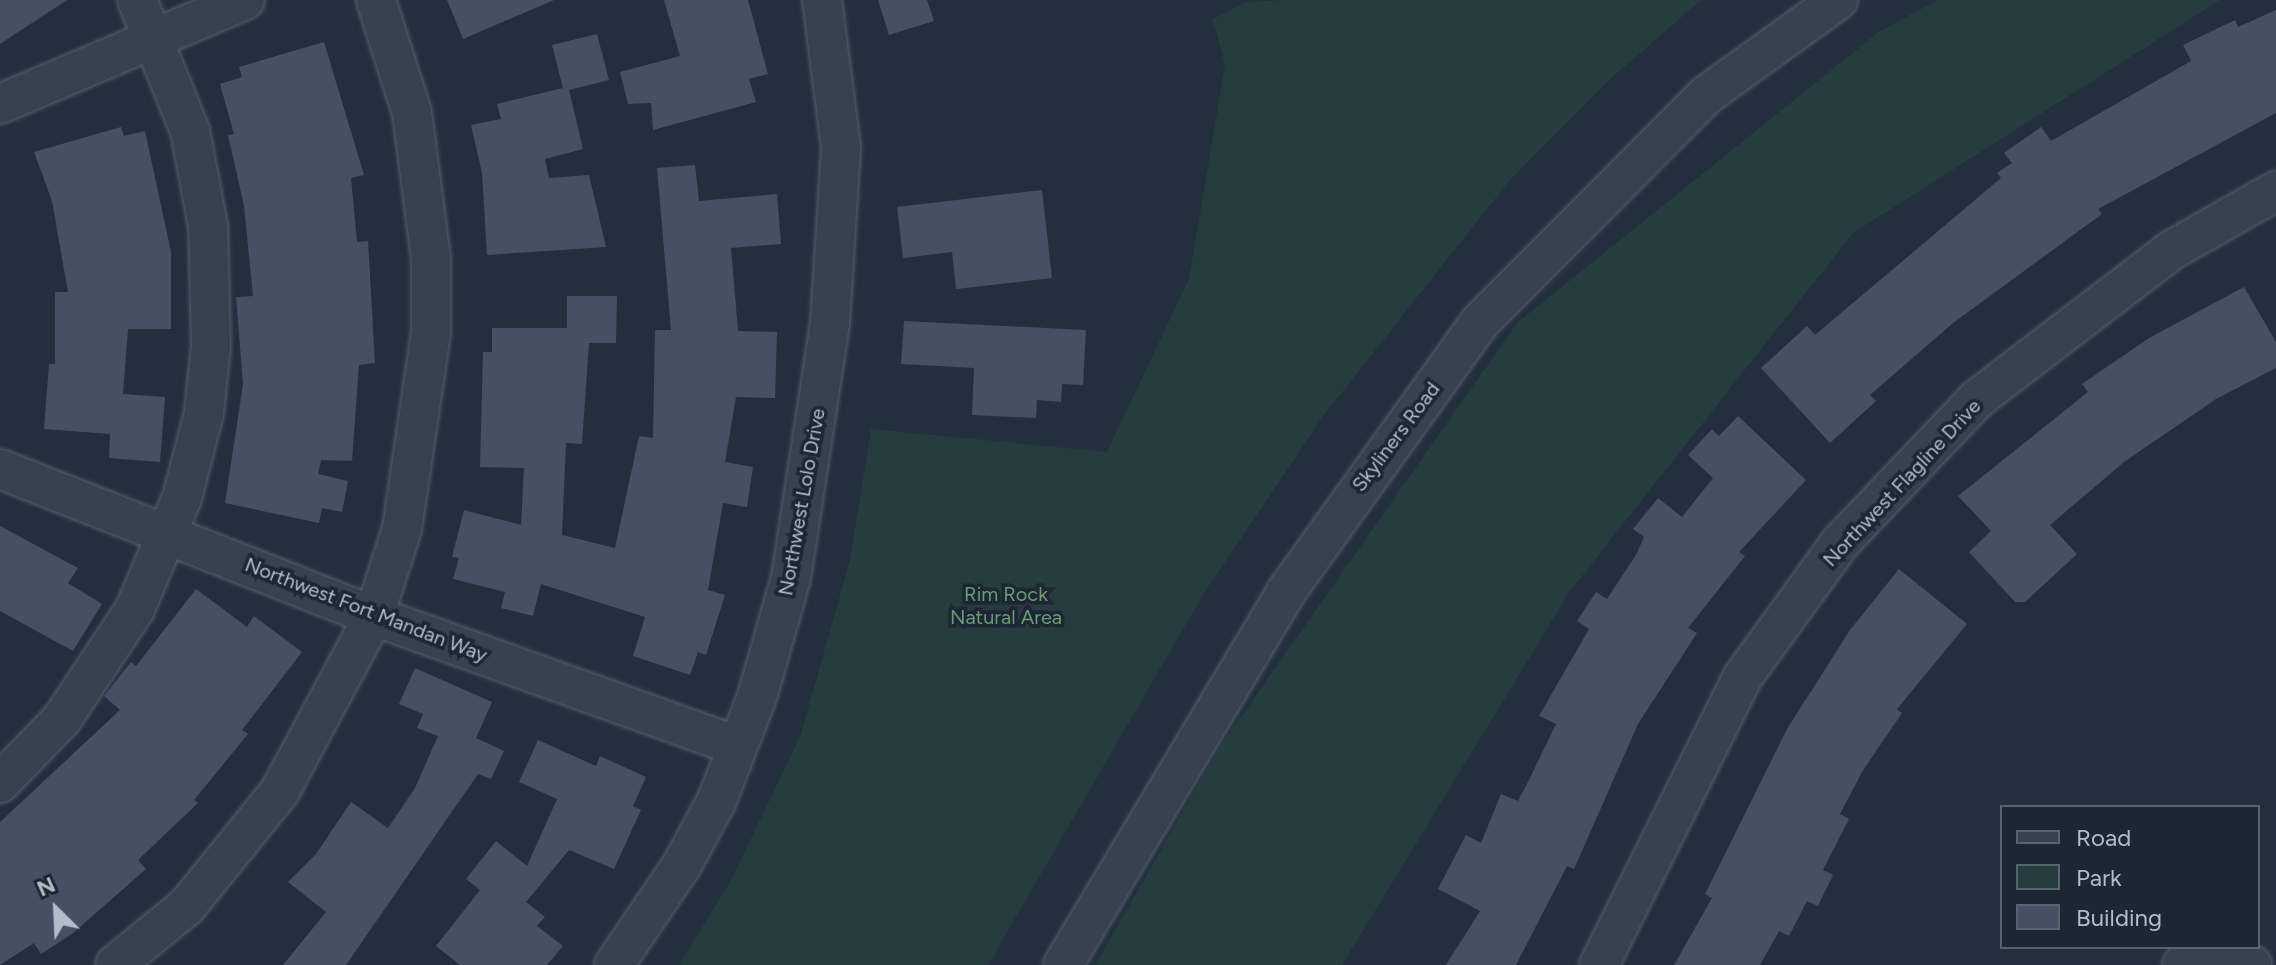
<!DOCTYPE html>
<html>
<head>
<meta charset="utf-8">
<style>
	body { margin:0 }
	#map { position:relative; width:2276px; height:965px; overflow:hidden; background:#242f3e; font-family:Figtree,sans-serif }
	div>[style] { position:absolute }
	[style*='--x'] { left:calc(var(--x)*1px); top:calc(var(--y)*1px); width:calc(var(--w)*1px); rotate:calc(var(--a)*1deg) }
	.green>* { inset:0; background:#263c3f }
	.building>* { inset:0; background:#455162 }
	.roads { filter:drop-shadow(0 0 2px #565f6c) drop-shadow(0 0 2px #565f6c) }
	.minor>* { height:38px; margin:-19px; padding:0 19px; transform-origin:19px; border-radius:19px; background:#38414e }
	span { translate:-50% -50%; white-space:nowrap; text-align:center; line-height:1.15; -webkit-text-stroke:7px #1d2633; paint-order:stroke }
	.street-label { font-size:20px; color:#b4bcc9 }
	.park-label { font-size:20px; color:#6b9a76 }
	.legend { position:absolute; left:2000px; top:805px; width:260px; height:144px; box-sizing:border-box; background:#1d2633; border:2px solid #59626f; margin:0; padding:10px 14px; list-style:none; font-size:24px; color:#b4bcc9 }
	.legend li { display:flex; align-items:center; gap:16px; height:40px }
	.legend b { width:40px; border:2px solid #59626f }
	.north { position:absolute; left:16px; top:869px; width:80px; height:80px; -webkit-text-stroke:6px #1d2633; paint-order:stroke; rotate:336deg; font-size:22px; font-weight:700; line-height:32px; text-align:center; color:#b4bcc9 }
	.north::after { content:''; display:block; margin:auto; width:28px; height:36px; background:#b4bcc9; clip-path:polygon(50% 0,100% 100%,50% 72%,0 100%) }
</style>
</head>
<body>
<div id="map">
	<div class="green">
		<div style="clip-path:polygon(1280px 0,1701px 0,1609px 80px,1509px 181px,1324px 415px,1204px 593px,988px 965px,679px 965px,730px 882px,800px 737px,850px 560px,871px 429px,1107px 452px,1189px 279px,1225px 65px,1213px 19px,1244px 3px)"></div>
		<div style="clip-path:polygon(1938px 0,2220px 0,1853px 233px,1570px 591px,1342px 965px,1095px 965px,1220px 747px,1517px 323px,1880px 31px)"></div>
	</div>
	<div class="building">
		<div style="clip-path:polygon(0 0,67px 0,0 44px)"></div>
		<div style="clip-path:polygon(447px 0,554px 0,463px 39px)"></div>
		<div style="clip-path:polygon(664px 0,748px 0,768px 74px,749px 79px,756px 102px,653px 130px,651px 103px,628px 104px,620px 72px,680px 56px)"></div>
		<div style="clip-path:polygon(878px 0,927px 0,934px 21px,889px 35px)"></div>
		<div style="clip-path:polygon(2276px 10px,2276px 113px,2098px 209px,2102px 214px,1953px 323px,1870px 395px,1876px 401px,1830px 443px,1761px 368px,1807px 326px,1815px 335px,2001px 178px,1997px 173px,2012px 163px,2004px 153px,2041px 127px,2051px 141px,2191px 61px,2183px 45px,2235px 20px,2238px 27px)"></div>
		<div style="clip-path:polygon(597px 34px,609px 80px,569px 90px,583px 149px,545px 159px,549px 178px,589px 175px,606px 247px,487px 255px,482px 173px,471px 125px,501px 119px,497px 104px,563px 88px,552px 45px)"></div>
		<div style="clip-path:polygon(324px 42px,364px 175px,351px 178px,357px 242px,368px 241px,375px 363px,359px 365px,352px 461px,321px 460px,318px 474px,348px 481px,342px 512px,322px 508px,319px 523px,225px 503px,243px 384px,236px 297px,253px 296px,244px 206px,228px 135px,234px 134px,220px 84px,242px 77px,239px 67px)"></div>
		<div style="clip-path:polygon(121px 127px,124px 136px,145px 131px,171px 252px,171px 329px,128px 329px,123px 394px,165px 397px,160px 462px,109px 458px,110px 434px,44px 429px,49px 364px,55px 364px,55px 292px,68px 292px,52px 201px,34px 152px)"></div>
		<div style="clip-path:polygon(695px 165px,699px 201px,777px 194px,781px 244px,731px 248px,738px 331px,777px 332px,775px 398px,736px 397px,725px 462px,753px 467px,747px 507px,723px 503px,708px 590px,725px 595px,706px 655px,698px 652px,690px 675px,633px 656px,645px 617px,541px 584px,533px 616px,501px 608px,505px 592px,453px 579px,459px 558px,452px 557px,464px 510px,521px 525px,524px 468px,480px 467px,483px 352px,492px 352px,492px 328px,567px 328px,567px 296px,617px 296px,616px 343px,589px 343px,582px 444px,566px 443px,562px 535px,615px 548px,639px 436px,653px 438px,655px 330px,671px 330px,657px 168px)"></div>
		<div style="clip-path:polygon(1042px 190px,1052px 278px,956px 289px,952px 252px,903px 258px,897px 207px)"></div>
		<div style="clip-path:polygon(2244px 287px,2276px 342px,2276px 368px,2216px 399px,2124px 462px,2050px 525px,2077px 554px,2025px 602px,2015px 602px,1969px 552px,1991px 531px,1958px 496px,2088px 392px,2082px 384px,2149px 338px)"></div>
		<div style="clip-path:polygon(904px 321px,1086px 330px,1083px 385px,1062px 384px,1061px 402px,1037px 400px,1036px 418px,972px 415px,974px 368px,901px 364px)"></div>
		<div style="clip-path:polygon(1738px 416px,1806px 480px,1739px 552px,1745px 556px,1688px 628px,1697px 633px,1638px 724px,1574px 869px,1567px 866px,1516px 965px,1446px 965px,1480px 911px,1438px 889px,1466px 835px,1481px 843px,1501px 794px,1518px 801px,1529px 780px,1556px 724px,1539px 716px,1589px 629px,1577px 621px,1596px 592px,1607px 599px,1636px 555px,1644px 537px,1633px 529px,1658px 498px,1682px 517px,1713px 478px,1688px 455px,1712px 429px,1719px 436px)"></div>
		<div style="clip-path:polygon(0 526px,78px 568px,68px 583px,102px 604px,73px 651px,0 611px)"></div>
		<div style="clip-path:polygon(1899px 569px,1967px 624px,1897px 709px,1902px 713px,1862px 772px,1840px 814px,1849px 819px,1823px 870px,1833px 875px,1818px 906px,1807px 901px,1789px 936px,1779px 931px,1760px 965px,1674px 965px,1712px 898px,1705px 894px,1787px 729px,1850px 630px)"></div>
		<div style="clip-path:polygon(196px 589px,247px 627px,254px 616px,302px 652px,242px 730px,248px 734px,194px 800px,198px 803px,138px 860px,146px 869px,72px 934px,41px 954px,34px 943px,0 965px,0 822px,120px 710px,104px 696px,131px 662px,136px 666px)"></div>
		<div style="clip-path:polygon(415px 668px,492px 702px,476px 738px,504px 751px,491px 779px,478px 774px,346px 965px,283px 965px,326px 912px,288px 882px,316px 854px,351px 802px,388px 828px,415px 788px,438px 736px,417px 728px,423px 714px,399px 704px)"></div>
		<div style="clip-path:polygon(538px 740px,596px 766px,600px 756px,646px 777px,633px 806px,641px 810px,614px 869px,569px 850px,526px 902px,545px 917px,537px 926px,563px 946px,547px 965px,460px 965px,436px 946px,480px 890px,466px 879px,496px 841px,527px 866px,557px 799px,519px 782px)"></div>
	</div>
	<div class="roads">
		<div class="minor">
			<div style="--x:0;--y:104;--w:266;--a:-23"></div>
			<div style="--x:0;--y:469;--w:402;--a:21.5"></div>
			<div style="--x:374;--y:616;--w:383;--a:19.7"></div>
			<div style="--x:0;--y:783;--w:89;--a:-45.9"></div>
			<div style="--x:62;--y:719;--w:132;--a:-56.4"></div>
			<div style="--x:135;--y:609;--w:121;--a:-67.1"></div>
			<div style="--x:182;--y:498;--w:88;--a:-75.5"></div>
			<div style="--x:204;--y:413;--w:68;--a:-84.1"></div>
			<div style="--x:211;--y:345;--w:119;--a:-91.4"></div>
			<div style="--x:208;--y:226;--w:97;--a:-100.7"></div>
			<div style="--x:190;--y:131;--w:141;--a:-112"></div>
			<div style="--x:115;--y:965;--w:93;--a:-39.3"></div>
			<div style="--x:187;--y:906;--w:148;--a:-51"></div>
			<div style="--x:280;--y:791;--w:199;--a:-61.8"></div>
			<div style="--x:374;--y:616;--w:91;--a:-72.2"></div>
			<div style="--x:402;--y:529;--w:199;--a:-81.6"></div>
			<div style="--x:431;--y:332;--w:73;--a:-90"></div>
			<div style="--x:431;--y:259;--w:147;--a:-97.4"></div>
			<div style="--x:412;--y:113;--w:119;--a:-107.7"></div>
			<div style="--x:614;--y:965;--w:121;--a:-55.8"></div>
			<div style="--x:682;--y:865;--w:74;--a:-61.7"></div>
			<div style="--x:717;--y:800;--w:110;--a:-68.8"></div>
			<div style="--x:757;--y:697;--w:124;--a:-74.1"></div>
			<div style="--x:791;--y:578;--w:258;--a:-81.3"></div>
			<div style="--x:830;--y:323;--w:175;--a:-86.4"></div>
			<div style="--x:841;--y:148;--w:149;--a:-97.3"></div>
			<div style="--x:1063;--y:965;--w:435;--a:-59.1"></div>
			<div style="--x:1286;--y:592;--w:332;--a:-54.3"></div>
			<div style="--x:1480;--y:322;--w:319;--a:-45.1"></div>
			<div style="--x:1705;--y:96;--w:164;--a:-35.8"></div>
			<div style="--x:1599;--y:965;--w:321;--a:-63.5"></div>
			<div style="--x:1742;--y:678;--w:167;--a:-54"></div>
			<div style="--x:1840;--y:543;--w:199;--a:-46.4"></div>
			<div style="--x:1977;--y:399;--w:245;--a:-37.4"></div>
			<div style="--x:2172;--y:250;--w:120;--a:-29.6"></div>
			<div style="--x:2182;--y:965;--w:38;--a:-23"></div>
			<div style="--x:2217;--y:950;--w:38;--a:23"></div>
		</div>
	</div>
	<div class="street-label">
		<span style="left:1396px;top:437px;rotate:-53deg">Skyliners Road</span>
		<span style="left:1902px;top:483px;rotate:-47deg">Northwest Flagline Drive</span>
		<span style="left:802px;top:502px;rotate:-80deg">Northwest Lolo Drive</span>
		<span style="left:366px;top:610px;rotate:21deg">Northwest Fort Mandan Way</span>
	</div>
	<div class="park-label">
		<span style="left:1006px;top:606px">Rim Rock<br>Natural Area</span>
	</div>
	<ul class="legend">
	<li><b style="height:10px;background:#38414e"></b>Road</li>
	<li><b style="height:22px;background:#263c3f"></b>Park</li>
	<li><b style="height:22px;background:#455162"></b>Building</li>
	</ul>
	<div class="north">N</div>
</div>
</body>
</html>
